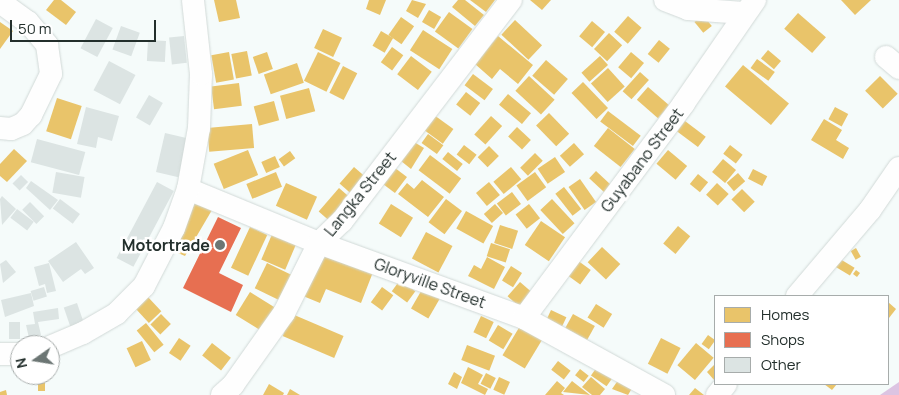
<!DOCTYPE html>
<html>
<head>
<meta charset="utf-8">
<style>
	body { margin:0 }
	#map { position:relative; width:899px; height:395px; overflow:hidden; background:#f5fbfa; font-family:Manrope,sans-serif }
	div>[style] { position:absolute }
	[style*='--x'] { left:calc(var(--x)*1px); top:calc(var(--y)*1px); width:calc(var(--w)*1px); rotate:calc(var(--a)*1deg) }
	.water>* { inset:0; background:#dcc4e2 }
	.homes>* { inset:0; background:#e9c46a; transform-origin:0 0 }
	.shops>* { inset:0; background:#e76f51 }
	.building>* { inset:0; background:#dce4e3; transform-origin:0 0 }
	.roads { filter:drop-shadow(0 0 1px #d1d9d7) drop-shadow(0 0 1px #d1d9d7) }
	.minor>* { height:22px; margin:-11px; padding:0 11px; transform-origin:11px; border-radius:11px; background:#fefefe }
	.dots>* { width:14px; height:14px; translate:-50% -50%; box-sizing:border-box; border:2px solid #fff; border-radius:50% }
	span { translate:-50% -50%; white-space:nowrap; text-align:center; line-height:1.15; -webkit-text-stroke:5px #fff; paint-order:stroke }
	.street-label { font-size:16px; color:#232f2c }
	.poi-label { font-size:16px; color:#232f2c; font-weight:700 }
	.right { translate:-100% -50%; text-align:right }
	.legend { position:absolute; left:714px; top:295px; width:175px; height:90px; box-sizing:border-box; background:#fff; border:1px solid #a7acab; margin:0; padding:6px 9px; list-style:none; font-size:15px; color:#232f2c }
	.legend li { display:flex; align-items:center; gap:10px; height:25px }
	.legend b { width:25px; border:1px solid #a7acab }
	.north { position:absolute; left:10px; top:335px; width:50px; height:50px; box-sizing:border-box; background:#fff; border:1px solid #a7acab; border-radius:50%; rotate:257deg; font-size:14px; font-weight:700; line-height:20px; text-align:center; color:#232f2c }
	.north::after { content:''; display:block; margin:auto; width:18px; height:22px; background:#6c7674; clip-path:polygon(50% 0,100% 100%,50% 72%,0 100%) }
	.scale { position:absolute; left:10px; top:20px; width:146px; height:22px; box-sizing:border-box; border:2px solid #232f2c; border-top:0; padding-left:6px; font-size:15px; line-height:18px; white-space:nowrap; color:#232f2c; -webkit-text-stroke:4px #fff; paint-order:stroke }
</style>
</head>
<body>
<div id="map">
	<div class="water">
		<div style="clip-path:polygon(899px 382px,899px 395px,880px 395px)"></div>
	</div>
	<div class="homes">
		<div style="clip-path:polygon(54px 0,61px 0,76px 12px,66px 25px,46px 10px)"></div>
		<div style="clip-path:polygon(214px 0,236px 0,240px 18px,219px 22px)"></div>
		<div style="clip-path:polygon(369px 0,386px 0,380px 15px,366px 9px)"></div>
		<div style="clip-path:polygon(412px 0,426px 4px,418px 18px,406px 11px)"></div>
		<div style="clip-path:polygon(458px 0,465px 0,484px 15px,475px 26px,452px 7px)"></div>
		<div style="clip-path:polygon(470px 0,495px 0,486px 12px)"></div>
		<div style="clip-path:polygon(530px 0,551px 0,542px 10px)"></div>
		<div style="clip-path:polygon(841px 0,871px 0,855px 15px)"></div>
		<div style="left:429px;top:10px;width:14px;height:14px;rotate:30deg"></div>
		<div style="left:449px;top:12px;width:29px;height:24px;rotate:36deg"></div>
		<div style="left:798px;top:13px;width:37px;height:21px;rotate:41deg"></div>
		<div style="left:703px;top:15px;width:14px;height:11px;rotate:51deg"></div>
		<div style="left:628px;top:16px;width:18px;height:21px;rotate:41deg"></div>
		<div style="left:401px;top:17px;width:16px;height:22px;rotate:35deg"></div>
		<div style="left:515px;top:20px;width:37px;height:20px;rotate:43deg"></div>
		<div style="left:592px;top:21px;width:17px;height:20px;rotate:40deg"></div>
		<div style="clip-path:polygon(0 22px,13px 31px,0 49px)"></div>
		<div style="left:323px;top:29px;width:21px;height:21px;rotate:25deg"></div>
		<div style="left:423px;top:30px;width:35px;height:24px;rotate:33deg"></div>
		<div style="left:381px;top:31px;width:14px;height:17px;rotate:30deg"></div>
		<div style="left:609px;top:33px;width:18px;height:22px;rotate:43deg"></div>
		<div style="clip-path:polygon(498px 36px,533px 65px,518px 84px,500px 69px,492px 79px,475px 64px)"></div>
		<div style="left:659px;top:40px;width:14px;height:18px;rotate:39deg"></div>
		<div style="left:392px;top:47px;width:14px;height:19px;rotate:36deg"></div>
		<div style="left:768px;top:50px;width:17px;height:11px;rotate:40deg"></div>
		<div style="left:247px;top:51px;width:25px;height:16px;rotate:79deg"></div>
		<div style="left:229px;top:52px;width:28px;height:18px;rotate:80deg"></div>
		<div style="left:267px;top:52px;width:18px;height:15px;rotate:71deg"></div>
		<div style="left:318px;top:52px;width:25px;height:32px;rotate:26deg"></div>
		<div style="left:631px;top:52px;width:17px;height:20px;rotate:40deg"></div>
		<div style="left:411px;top:56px;width:26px;height:23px;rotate:37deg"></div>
		<div style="left:600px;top:56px;width:12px;height:25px;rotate:48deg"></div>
		<div style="left:757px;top:59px;width:22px;height:11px;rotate:36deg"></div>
		<div style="left:546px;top:60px;width:29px;height:21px;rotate:41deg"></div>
		<div style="left:297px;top:63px;width:21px;height:35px;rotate:71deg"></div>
		<div style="left:743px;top:65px;width:60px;height:28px;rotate:40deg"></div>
		<div style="left:343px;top:66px;width:16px;height:30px;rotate:27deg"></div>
		<div style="left:608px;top:68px;width:25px;height:23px;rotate:48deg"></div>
		<div style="left:640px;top:72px;width:12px;height:26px;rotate:42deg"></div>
		<div style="left:473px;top:74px;width:25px;height:14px;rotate:37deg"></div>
		<div style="left:529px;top:76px;width:35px;height:20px;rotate:43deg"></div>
		<div style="left:880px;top:76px;width:25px;height:21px;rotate:45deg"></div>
		<div style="left:583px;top:82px;width:36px;height:16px;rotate:46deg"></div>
		<div style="left:239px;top:83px;width:23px;height:28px;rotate:83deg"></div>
		<div style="left:648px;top:87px;width:28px;height:17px;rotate:41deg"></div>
		<div style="left:309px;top:88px;width:24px;height:30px;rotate:75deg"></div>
		<div style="left:466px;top:92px;width:18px;height:16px;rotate:38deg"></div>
		<div style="left:508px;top:94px;width:30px;height:14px;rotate:40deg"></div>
		<div style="left:57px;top:98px;width:26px;height:35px;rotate:18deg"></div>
		<div style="left:274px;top:101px;width:20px;height:21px;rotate:75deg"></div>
		<div style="left:835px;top:107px;width:15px;height:14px;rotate:28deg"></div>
		<div style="left:608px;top:111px;width:41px;height:13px;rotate:37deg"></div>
		<div style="left:549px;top:113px;width:29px;height:18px;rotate:46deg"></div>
		<div style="left:434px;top:115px;width:24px;height:18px;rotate:36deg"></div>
		<div style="left:491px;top:116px;width:15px;height:25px;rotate:42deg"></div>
		<div style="clip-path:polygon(824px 119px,842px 130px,836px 140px,849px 148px,843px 159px,811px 140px)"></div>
		<div style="left:685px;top:121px;width:26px;height:13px;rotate:37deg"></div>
		<div style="left:252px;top:124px;width:24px;height:45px;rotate:85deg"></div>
		<div style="left:517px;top:127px;width:19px;height:13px;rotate:43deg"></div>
		<div style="left:608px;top:128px;width:34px;height:23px;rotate:38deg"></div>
		<div style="left:428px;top:134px;width:19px;height:11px;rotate:36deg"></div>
		<div style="clip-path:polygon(414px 142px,424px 148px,411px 169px,401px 161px)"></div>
		<div style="left:574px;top:143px;width:15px;height:19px;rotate:48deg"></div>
		<div style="left:464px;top:145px;width:16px;height:12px;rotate:38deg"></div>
		<div style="left:730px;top:145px;width:16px;height:11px;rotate:38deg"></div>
		<div style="left:489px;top:146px;width:14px;height:16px;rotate:45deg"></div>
		<div style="clip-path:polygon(14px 149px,27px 161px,7px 182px,0 176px,0 164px)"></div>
		<div style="left:248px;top:150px;width:27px;height:37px;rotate:68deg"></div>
		<div style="left:668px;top:150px;width:25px;height:18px;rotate:40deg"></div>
		<div style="left:290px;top:151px;width:9px;height:14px;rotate:54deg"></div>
		<div style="left:448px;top:152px;width:19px;height:9px;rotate:39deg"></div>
		<div style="left:535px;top:153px;width:11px;height:21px;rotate:45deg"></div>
		<div style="left:430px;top:155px;width:39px;height:19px;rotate:37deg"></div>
		<div style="left:275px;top:156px;width:12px;height:15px;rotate:66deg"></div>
		<div style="left:555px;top:157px;width:18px;height:21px;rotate:56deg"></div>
		<div style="left:723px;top:159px;width:17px;height:17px;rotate:40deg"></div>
		<div style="left:354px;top:167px;width:18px;height:22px;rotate:41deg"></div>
		<div style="left:511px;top:167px;width:16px;height:23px;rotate:50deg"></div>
		<div style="left:395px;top:168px;width:15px;height:20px;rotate:37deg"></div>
		<div style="left:753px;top:169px;width:16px;height:11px;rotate:27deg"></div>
		<div style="left:596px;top:171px;width:25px;height:10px;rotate:43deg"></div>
		<div style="left:276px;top:172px;width:16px;height:32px;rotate:68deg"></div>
		<div style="left:535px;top:172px;width:19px;height:23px;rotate:54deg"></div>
		<div style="left:738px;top:173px;width:11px;height:15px;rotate:49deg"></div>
		<div style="left:698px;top:174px;width:13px;height:13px;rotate:39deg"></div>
		<div style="left:580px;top:179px;width:28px;height:14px;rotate:55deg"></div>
		<div style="clip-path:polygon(422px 180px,444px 197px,428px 217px,398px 194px,407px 183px,414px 189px)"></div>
		<div style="left:489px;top:182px;width:17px;height:17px;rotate:50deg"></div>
		<div style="left:286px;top:183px;width:34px;height:25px;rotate:24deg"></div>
		<div style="left:717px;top:183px;width:16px;height:16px;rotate:43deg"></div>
		<div style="left:564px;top:187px;width:28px;height:11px;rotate:52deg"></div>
		<div style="left:339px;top:188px;width:18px;height:31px;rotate:41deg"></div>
		<div style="left:742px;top:189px;width:18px;height:15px;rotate:45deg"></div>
		<div style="left:512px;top:192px;width:15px;height:19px;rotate:53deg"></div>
		<div style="left:446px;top:199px;width:20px;height:29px;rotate:37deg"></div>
		<div style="left:552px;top:199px;width:33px;height:16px;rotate:47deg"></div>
		<div style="clip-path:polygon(195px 202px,212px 210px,185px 256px,171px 250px)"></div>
		<div style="left:391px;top:204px;width:26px;height:23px;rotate:32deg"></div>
		<div style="left:495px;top:204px;width:12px;height:15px;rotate:48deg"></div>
		<div style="left:529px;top:204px;width:18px;height:17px;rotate:52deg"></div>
		<div style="left:466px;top:211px;width:31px;height:20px;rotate:29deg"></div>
		<div style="left:541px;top:221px;width:29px;height:29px;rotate:34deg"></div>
		<div style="left:500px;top:225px;width:19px;height:19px;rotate:18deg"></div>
		<div style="left:678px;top:226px;width:16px;height:23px;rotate:40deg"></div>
		<div style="left:250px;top:227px;width:19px;height:45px;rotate:25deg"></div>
		<div style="left:273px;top:232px;width:26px;height:30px;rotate:23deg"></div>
		<div style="left:426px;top:232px;width:30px;height:30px;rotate:28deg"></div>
		<div style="left:491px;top:243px;width:20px;height:14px;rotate:18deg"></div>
		<div style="left:602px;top:247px;width:25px;height:21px;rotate:43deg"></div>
		<div style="left:856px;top:248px;width:10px;height:6px;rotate:61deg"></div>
		<div style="clip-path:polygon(319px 253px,375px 267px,361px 303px,326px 289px,320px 303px,303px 296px)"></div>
		<div style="clip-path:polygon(487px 257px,505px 267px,494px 289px,468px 276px,474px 265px,481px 269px)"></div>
		<div style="left:840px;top:259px;width:17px;height:9px;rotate:31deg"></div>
		<div style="left:577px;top:260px;width:17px;height:18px;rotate:36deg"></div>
		<div style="left:267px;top:263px;width:28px;height:28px;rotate:26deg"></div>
		<div style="left:511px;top:266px;width:13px;height:17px;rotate:32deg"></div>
		<div style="left:856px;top:270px;width:5px;height:5px;rotate:37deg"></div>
		<div style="left:400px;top:280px;width:19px;height:14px;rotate:36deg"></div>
		<div style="left:520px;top:282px;width:20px;height:19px;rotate:41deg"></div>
		<div style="left:424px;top:286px;width:20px;height:26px;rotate:30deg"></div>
		<div style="left:382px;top:287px;width:14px;height:19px;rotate:36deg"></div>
		<div style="left:250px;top:292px;width:36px;height:27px;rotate:32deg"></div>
		<div style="left:147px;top:296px;width:21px;height:17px;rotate:47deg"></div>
		<div style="clip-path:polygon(888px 302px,896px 309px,889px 318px,888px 316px)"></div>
		<div style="left:596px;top:304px;width:19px;height:16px;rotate:32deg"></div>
		<div style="left:551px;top:310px;width:17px;height:12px;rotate:25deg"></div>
		<div style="left:161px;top:314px;width:14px;height:15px;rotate:45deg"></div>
		<div style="left:292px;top:314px;width:56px;height:24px;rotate:23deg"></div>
		<div style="left:573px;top:314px;width:25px;height:16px;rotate:29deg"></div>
		<div style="left:481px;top:316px;width:14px;height:18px;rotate:25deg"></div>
		<div style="left:146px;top:323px;width:28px;height:12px;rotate:51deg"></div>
		<div style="left:498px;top:325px;width:17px;height:18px;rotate:31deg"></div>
		<div style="left:520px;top:326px;width:26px;height:34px;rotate:31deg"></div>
		<div style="left:708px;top:335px;width:9px;height:11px;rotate:36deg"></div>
		<div style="left:179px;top:338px;width:14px;height:18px;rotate:34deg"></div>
		<div style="left:661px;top:338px;width:22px;height:29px;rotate:27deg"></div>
		<div style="left:142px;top:341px;width:21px;height:17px;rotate:65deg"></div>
		<div style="left:212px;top:343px;width:24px;height:16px;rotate:38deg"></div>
		<div style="left:696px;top:343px;width:23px;height:29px;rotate:40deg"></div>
		<div style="left:467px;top:345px;width:30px;height:16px;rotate:21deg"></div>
		<div style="left:558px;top:361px;width:16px;height:11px;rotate:38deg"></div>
		<div style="left:599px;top:364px;width:19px;height:14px;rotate:35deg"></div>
		<div style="clip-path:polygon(715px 364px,715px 381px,707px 372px)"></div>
		<div style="clip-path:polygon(468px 367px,483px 375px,478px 384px,488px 389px,485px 395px,461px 383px)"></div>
		<div style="left:580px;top:369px;width:11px;height:8px;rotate:38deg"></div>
		<div style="clip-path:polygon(454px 372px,462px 377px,457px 389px,448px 384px)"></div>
		<div style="left:486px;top:373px;width:11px;height:12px;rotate:27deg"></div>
		<div style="left:38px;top:375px;width:7px;height:16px"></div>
		<div style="clip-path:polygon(621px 376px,634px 385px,628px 395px,612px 389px)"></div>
		<div style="left:499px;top:377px;width:12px;height:14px;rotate:24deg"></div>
		<div style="clip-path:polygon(591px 377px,605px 389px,600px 395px,592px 395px,582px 387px)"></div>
		<div style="clip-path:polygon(557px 381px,565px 388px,561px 393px,564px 395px,545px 395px)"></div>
		<div style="clip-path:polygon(572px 381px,590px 395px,563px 392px)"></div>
		<div style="clip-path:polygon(269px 384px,284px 393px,283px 395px,263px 395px)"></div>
		<div style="clip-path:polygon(824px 384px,837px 384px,832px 390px)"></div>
		<div style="clip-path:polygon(695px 388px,704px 395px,689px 395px)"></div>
		<div style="clip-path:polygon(290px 389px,300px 395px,287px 395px)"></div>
		<div style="clip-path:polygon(6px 390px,7px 395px,0 395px,0 392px)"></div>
	</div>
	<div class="shops">
		<div style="clip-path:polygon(218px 217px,241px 228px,219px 273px,243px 285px,231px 312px,183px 288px)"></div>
	</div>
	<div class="building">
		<div style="left:96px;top:19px;width:19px;height:33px;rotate:28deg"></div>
		<div style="left:121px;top:26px;width:20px;height:25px;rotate:20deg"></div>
		<div style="left:184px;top:36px;width:27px;height:15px;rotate:84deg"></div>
		<div style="left:148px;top:40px;width:18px;height:21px;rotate:3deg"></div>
		<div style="left:109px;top:61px;width:30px;height:33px;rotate:28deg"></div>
		<div style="left:149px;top:95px;width:16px;height:26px;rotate:30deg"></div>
		<div style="clip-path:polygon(86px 107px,119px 116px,112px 141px,98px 137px,96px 148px,77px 144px)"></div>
		<div style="left:165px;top:133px;width:23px;height:40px;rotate:13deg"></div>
		<div style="left:37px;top:139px;width:50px;height:24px;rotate:15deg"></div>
		<div style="left:56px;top:172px;width:29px;height:21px;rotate:10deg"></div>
		<div style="left:21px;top:175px;width:10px;height:12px;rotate:45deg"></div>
		<div style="clip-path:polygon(31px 181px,58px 200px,50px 210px,26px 188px)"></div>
		<div style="left:157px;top:182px;width:19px;height:86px;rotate:28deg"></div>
		<div style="clip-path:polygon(2px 196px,16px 209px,2px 225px,0 199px)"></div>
		<div style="left:60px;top:199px;width:25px;height:12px;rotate:37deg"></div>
		<div style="left:30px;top:202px;width:20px;height:11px;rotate:45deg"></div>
		<div style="left:17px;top:209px;width:21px;height:11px;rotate:37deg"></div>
		<div style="clip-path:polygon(76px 242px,94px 268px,85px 274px,81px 269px,63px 282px,48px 261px)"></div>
		<div style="clip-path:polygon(6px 260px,16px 272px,3px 283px,0 264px)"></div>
		<div style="clip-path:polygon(49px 263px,56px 291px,47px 293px,45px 284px,39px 286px,34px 267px)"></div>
		<div style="left:44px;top:287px;width:10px;height:14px;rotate:73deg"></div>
		<div style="clip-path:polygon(31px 293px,34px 306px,5px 317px,1px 300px)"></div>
		<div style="left:77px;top:303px;width:24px;height:14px;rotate:71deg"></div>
		<div style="clip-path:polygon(58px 308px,59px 319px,38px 322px,41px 335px,29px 338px,26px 325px,35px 324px,33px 312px)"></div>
		<div style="left:9px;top:322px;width:11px;height:17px"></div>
	</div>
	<div class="roads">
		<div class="minor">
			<div style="--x:665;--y:0;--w:25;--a:21"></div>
			<div style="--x:688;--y:9;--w:56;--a:4.1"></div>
			<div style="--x:0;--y:2;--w:34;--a:36"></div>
			<div style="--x:28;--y:22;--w:30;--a:50"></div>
			<div style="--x:47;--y:45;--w:29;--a:82"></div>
			<div style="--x:51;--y:74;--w:46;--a:116"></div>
			<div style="--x:31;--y:115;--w:12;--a:132"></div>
			<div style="--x:23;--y:124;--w:13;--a:157"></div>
			<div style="--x:11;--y:129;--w:11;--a:-175"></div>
			<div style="--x:886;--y:57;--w:17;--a:40"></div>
			<div style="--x:188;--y:189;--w:142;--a:22.4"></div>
			<div style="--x:319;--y:243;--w:218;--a:20.1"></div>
			<div style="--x:524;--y:318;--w:160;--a:28.8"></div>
			<div style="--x:797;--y:296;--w:113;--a:-49.7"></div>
			<div style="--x:870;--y:210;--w:51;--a:-55.4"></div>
			<div style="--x:524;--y:318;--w:268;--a:-53.3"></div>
			<div style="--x:684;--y:103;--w:125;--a:-55.4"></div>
			<div style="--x:50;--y:347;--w:36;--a:-23"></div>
			<div style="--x:83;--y:333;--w:39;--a:-30"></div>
			<div style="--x:117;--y:313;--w:38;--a:-45"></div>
			<div style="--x:144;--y:286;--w:65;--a:-62.7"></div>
			<div style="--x:174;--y:228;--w:41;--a:-70.3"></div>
			<div style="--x:188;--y:189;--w:62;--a:-79.8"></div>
			<div style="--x:199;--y:128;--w:54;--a:-87.9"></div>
			<div style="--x:201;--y:74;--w:74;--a:-96.2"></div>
			<div style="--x:0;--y:354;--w:20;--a:0"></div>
			<div style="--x:222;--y:395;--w:15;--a:-42"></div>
			<div style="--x:233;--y:385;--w:88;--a:-54.7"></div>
			<div style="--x:284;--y:313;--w:78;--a:-63.4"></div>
			<div style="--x:319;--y:243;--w:32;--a:-44"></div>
			<div style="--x:342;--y:221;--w:278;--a:-52.6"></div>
			<div style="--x:717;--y:395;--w:14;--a:-51"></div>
		</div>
	</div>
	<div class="dots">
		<div style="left:220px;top:245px;background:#6c7674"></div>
	</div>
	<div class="street-label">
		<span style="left:642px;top:160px;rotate:-53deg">Guyabano Street</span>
		<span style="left:360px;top:194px;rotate:-51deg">Langka Street</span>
		<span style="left:430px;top:283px;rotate:20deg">Gloryville Street</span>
	</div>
	<div class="poi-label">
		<span class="right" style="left:210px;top:245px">Motortrade</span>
	</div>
	<ul class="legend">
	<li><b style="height:14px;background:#e9c46a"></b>Homes</li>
	<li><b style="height:14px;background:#e76f51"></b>Shops</li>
	<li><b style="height:14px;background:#dce4e3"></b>Other</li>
	</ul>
	<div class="north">N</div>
	<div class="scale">50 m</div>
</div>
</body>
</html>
